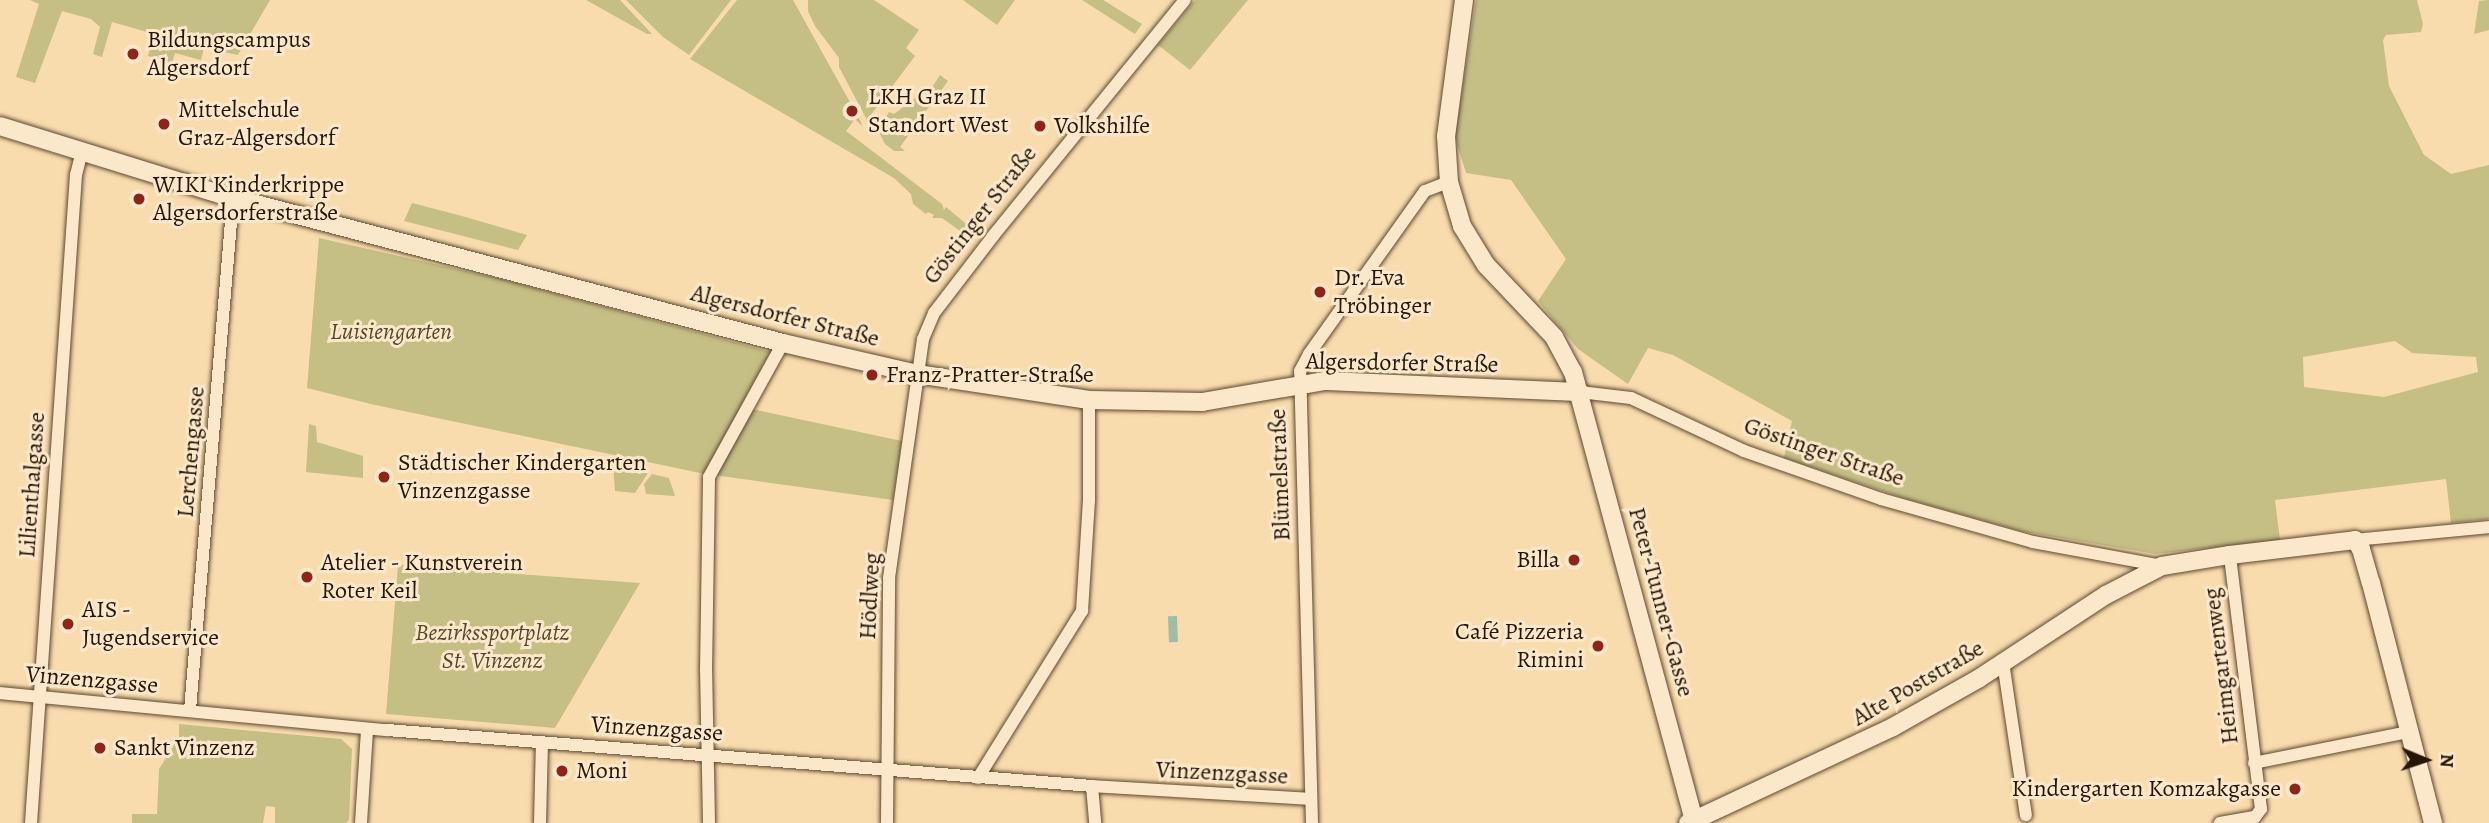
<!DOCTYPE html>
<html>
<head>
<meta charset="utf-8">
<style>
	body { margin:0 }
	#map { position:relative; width:2489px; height:823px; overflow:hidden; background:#f9dcad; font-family:Alegreya,serif }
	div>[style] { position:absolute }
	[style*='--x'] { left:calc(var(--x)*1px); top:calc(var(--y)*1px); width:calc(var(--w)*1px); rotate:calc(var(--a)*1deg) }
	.green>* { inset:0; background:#c5be85 }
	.water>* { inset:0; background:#9ebca6; transform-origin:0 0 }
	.roads { filter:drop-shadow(0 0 2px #5c4830) drop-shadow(0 0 2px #5c4830) }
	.street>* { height:12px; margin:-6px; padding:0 6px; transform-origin:6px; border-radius:6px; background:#fbe8ca }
	.secondary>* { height:18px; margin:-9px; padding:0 9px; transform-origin:9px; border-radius:9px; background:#fbe8ca }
	.dots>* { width:19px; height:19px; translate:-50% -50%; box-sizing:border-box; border:4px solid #fbe8ca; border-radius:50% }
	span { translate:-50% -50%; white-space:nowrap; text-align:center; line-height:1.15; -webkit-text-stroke:6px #fbe8ca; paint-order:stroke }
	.poi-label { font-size:24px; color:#271606 }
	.left { translate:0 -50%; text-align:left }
	.right { translate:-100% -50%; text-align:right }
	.street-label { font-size:24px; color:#271606 }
	.park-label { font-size:24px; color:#56482c; font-style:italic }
	.north { position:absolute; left:2391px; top:725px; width:70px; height:70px; -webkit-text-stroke:5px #fbe8ca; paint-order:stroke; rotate:92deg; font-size:19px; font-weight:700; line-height:28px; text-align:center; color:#271606 }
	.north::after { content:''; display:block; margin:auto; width:24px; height:32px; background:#271606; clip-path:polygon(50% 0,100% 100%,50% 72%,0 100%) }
</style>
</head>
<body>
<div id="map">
	<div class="green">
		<div style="clip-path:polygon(30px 0,270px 0,238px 55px,204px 48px,201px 60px,175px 53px,172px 63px,148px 56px,154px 34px,112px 22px,102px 57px,93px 54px,100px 27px,91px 19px,62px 11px,35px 83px,16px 77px,39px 4px)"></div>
		<div style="clip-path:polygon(586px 0,620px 0,652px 34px,647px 34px)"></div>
		<div style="clip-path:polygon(626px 0,731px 0,689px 55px,663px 37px)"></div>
		<div style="clip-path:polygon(737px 0,793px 0,861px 122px,862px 126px,855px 119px,846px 131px,942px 204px,944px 210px,946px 207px,976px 232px,964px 245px,960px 231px,942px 218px,932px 218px,934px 215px,928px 212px,926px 214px,913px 204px,911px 194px,894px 178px,690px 59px)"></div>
		<div style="clip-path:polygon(808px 0,874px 0,919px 30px,906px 48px,915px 56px,867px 120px,839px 67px,839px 58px,815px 26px,808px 11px)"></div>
		<div style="clip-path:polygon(963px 0,1015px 0,997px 25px)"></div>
		<div style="clip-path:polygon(1082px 0,1103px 0,1142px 24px,1135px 34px)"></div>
		<div style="clip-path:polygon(1195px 0,1248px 0,1190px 70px,1158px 45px)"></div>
		<div style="clip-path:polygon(evenodd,1476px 0,2417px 0,2423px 24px,2421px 32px,2386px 35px,2383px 40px,2389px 86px,2424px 155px,2451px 174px,2489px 165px,2489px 519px,2451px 523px,2446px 479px,2275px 500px,2280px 540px,2155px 554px,2021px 531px,1907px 499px,1784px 458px,1792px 421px,1673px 355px,1648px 348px,1628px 384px,1578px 349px,1538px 301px,1566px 259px,1511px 180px,1466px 173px,1455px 137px,1476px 0,2395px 341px,2412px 353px,2476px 357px,2478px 372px,2384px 397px,2304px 387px,2303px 357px,2395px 341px)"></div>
		<div style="clip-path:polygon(2489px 0,2489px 30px,2474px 34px,2479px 1px)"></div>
		<div style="clip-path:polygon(940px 75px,948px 81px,900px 147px,905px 151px,894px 151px,885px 144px,880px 134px,880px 127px,889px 112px,894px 114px,919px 95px,929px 92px)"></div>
		<div style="clip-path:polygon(412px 203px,462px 216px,527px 235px,518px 250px,404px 221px)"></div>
		<div style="clip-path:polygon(319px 238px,501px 279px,770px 352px,705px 474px,375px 405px,307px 388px)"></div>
		<div style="clip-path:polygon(752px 409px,902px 441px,893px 500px,714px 475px)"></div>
		<div style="clip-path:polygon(309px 424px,316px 426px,317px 442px,363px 456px,363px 478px,306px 472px)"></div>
		<div style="clip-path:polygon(613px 465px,648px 473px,635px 493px,615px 491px)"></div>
		<div style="clip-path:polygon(652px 474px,669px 478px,675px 496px,646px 494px,644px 484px)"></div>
		<div style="clip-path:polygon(398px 565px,640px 583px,555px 728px,386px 714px)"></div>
		<div style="clip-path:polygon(179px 724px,341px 739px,352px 749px,349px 820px,346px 823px,275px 823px,275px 807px,266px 806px,263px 823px,132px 823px,132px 814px,157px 814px,159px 769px,179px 737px)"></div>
	</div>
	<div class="water">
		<div style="left:1177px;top:616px;width:26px;height:9px;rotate:88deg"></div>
	</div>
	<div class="roads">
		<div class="street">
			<div style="--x:1580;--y:392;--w:51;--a:6.7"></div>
			<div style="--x:1631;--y:398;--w:125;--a:25.1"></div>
			<div style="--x:1744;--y:451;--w:145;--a:19.3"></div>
			<div style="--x:1881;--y:499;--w:158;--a:15.8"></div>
			<div style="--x:2033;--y:542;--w:131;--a:10.5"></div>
			<div style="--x:2355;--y:540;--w:135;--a:-5.5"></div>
			<div style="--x:2003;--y:662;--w:155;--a:81.5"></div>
			<div style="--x:0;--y:693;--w:389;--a:5.5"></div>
			<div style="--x:387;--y:730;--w:707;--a:4.54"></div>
			<div style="--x:1092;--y:786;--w:219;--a:3.4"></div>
			<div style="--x:190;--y:710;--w:514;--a:-85.2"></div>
			<div style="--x:2254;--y:763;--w:157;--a:-11.4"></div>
			<div style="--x:978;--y:778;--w:197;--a:-58.1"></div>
			<div style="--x:1082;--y:611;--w:110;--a:-86.4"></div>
			<div style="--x:1089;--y:501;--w:101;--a:-90"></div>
			<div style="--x:1092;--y:786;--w:37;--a:85"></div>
			<div style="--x:31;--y:823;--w:650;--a:-86.03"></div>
			<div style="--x:76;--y:175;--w:25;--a:-76"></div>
			<div style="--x:361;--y:823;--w:94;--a:-86.3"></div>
			<div style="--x:540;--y:823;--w:81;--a:-88.6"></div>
			<div style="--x:709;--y:823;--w:153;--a:-91.1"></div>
			<div style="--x:706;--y:670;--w:193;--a:-89.1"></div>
			<div style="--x:709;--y:477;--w:153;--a:-61.1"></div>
			<div style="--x:887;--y:823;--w:245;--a:-89.5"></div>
			<div style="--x:889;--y:578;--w:241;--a:-81.9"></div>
			<div style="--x:923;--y:339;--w:28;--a:-67"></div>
			<div style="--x:934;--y:313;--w:97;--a:-52.5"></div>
			<div style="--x:993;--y:236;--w:304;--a:-50.9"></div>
			<div style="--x:1312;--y:823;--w:452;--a:-91.5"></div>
			<div style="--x:1300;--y:371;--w:19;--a:-62"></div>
			<div style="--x:1309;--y:354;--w:200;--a:-54.6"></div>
			<div style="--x:1425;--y:191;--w:26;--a:-21"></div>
			<div style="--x:2220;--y:823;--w:36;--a:-10"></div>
			<div style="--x:2255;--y:817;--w:10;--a:-53"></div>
			<div style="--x:2261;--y:809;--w:256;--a:-97"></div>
		</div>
		<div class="secondary">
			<div style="--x:1464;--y:0;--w:137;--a:97.5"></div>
			<div style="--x:1446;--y:136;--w:46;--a:86.3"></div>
			<div style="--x:1449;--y:182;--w:46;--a:73.5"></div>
			<div style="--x:1462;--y:226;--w:46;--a:58.4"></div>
			<div style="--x:1486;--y:265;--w:99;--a:46.6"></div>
			<div style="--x:1554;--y:337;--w:40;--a:62"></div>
			<div style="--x:1573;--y:372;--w:467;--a:74.9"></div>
			<div style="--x:0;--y:126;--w:244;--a:17.2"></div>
			<div style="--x:233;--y:198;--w:569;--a:14.77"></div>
			<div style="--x:783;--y:343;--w:138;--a:13"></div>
			<div style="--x:917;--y:374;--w:174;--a:8.6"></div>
			<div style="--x:1089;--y:400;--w:113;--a:1"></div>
			<div style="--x:1202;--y:402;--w:125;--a:-9.7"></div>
			<div style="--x:1325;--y:381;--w:255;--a:2.5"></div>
			<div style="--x:1688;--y:823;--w:226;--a:-25.1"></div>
			<div style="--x:1893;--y:727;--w:98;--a:-29.5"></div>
			<div style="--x:1978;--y:679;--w:153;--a:-33.3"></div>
			<div style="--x:2106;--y:595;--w:63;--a:-27.4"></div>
			<div style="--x:2162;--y:566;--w:69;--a:-9.2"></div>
			<div style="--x:2230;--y:555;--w:126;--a:-6.8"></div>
			<div style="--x:2355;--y:540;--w:11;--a:56"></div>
			<div style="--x:2361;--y:549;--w:35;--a:74"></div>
			<div style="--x:2371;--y:583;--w:248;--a:75.5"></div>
		</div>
	</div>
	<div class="dots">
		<div style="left:133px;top:54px;background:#8f2418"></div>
		<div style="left:852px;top:111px;background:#8f2418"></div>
		<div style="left:164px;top:124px;background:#8f2418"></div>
		<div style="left:1040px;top:126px;background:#8f2418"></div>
		<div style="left:139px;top:199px;background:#8f2418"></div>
		<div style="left:1320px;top:292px;background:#8f2418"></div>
		<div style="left:872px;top:375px;background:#8f2418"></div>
		<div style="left:384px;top:477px;background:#8f2418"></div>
		<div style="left:1574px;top:560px;background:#8f2418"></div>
		<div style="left:307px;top:577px;background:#8f2418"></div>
		<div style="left:68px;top:624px;background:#8f2418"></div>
		<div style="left:1598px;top:646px;background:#8f2418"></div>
		<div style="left:100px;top:748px;background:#8f2418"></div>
		<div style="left:562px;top:771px;background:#8f2418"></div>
		<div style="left:2295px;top:789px;background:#8f2418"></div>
	</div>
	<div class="poi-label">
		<span class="left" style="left:147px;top:54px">Bildungscampus<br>Algersdorf</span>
		<span class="left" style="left:868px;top:111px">LKH Graz II<br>Standort West</span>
		<span class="left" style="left:178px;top:124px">Mittelschule<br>Graz-Algersdorf</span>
		<span class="left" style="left:1054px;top:126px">Volkshilfe</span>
		<span class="left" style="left:153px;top:199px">WIKI Kinderkrippe<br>Algersdorferstraße</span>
		<span class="left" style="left:1334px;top:292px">Dr. Eva<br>Tröbinger</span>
		<span class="left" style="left:886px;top:375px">Franz-Pratter-Straße</span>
		<span class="left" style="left:398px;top:477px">Städtischer Kindergarten<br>Vinzenzgasse</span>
		<span class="right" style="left:1560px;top:560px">Billa</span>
		<span class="left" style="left:321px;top:577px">Atelier - Kunstverein<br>Roter Keil</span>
		<span class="left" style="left:82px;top:624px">AIS -<br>Jugendservice</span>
		<span class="right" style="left:1584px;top:646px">Café Pizzeria<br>Rimini</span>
		<span class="left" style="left:114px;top:748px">Sankt Vinzenz</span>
		<span class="left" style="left:576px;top:771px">Moni</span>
		<span class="right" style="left:2281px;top:789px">Kindergarten Komzakgasse</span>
	</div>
	<div class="street-label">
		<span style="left:980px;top:215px;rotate:-52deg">Göstinger Straße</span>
		<span style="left:785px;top:316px;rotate:14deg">Algersdorfer Straße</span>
		<span style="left:1402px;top:363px;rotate:1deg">Algersdorfer Straße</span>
		<span style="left:191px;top:452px;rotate:-85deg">Lerchengasse</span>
		<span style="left:1824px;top:452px;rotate:19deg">Göstinger Straße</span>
		<span style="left:1280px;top:475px;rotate:-92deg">Blümelstraße</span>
		<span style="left:32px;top:485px;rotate:-86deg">Lilienthalgasse</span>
		<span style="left:870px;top:596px;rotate:-87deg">Hödlweg</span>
		<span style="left:1661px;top:602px;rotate:75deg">Peter-Tunner-Gasse</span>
		<span style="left:2221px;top:666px;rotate:-97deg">Heimgartenweg</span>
		<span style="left:92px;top:680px;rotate:5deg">Vinzenzgasse</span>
		<span style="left:1918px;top:683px;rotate:-30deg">Alte Poststraße</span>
		<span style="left:657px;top:729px;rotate:4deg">Vinzenzgasse</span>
		<span style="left:1222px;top:773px;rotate:3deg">Vinzenzgasse</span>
	</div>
	<div class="park-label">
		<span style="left:391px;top:332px">Luisiengarten</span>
		<span style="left:492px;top:647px">Bezirkssportplatz<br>St. Vinzenz</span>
	</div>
	<div class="north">N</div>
</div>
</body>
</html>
